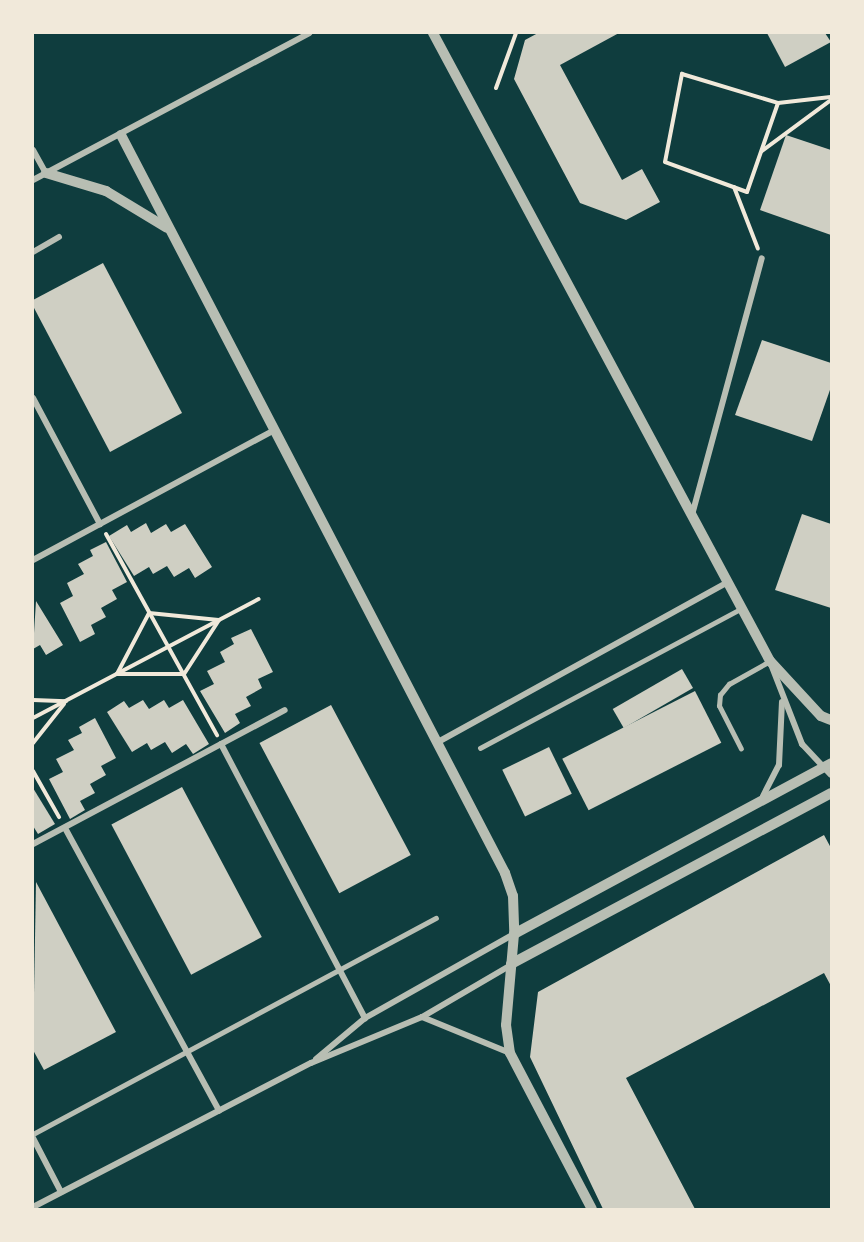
<!DOCTYPE html>
<html>
<head>
<meta charset="utf-8">
<style>
	body { margin:0 }
	#map { position:relative; width:864px; height:1242px; overflow:hidden; background:#0f3d3e; font-family:"Roboto Condensed",sans-serif }
	div>[style] { position:absolute }
	[style*='--x'] { left:calc(var(--x)*1px); top:calc(var(--y)*1px); width:calc(var(--w)*1px); rotate:calc(var(--a)*1deg) }
	.building>* { inset:0; background:#cfcfc3; transform-origin:0 0 }
	.path>* { height:4px; margin:-2px; padding:0 2px; transform-origin:2px; border-radius:2px; background:#f1e9da }
	.service>* { height:4.5px; margin:-2.25px; padding:0 2.25px; transform-origin:2.25px; border-radius:2.25px; background:#b8beb3 }
	.minor>* { height:6px; margin:-3px; padding:0 3px; transform-origin:3px; border-radius:3px; background:#b8beb3 }
	.tertiary>* { height:10px; margin:-5px; padding:0 5px; transform-origin:5px; border-radius:5px; background:#b8beb3 }
	span { translate:-50% -50%; white-space:nowrap; text-align:center; line-height:1.15; -webkit-text-stroke:6px #f1e9da; paint-order:stroke }
	.frame { position:absolute; inset:0; border:34px solid #f1e9da; pointer-events:none }
</style>
</head>
<body>
<div id="map">
	<div class="building">
		<div style="clip-path:polygon(538px 33px,619px 33px,560px 65px,622px 180px,642px 169px,660px 202px,626px 220px,580px 203px,514px 79px,525px 40px)"></div>
		<div style="clip-path:polygon(767px 33px,825px 33px,831px 42px,785px 67px)"></div>
		<div style="clip-path:polygon(786px 135px,831px 150px,831px 235px,760px 210px)"></div>
		<div style="clip-path:polygon(103px 263px,182px 413px,110px 452px,33px 306px,33px 300px)"></div>
		<div style="clip-path:polygon(762px 340px,831px 363px,831px 387px,812px 441px,735px 415px)"></div>
		<div style="clip-path:polygon(802px 514px,831px 524px,831px 608px,775px 590px)"></div>
		<div style="clip-path:polygon(146px 523px,151px 533px,166px 524px,171px 532px,185px 524px,212px 567px,195px 578px,189px 568px,174px 577px,167px 566px,153px 574px,149px 567px,134px 576px,109px 536px,127px 525px,131px 532px)"></div>
		<div style="clip-path:polygon(106px 542px,127px 582px,112px 590px,117px 599px,101px 608px,106px 617px,91px 625px,95px 634px,80px 642px,60px 603px,73px 596px,67px 583px,84px 574px,78px 564px,93px 556px,90px 550px)"></div>
		<div style="clip-path:polygon(36px 601px,63px 645px,46px 655px,40px 645px,33px 649px)"></div>
		<div style="clip-path:polygon(251px 629px,273px 672px,258px 679px,262px 688px,246px 697px,251px 706px,235px 714px,240px 723px,225px 733px,200px 691px,214px 684px,207px 671px,225px 662px,220px 652px,234px 644px,231px 638px)"></div>
		<div style="left:682px;top:669px;width:22px;height:80px;rotate:60deg"></div>
		<div style="left:695px;top:691px;width:58px;height:149px;rotate:63deg"></div>
		<div style="clip-path:polygon(143px 700px,149px 709px,164px 700px,169px 708px,183px 700px,209px 744px,193px 754px,186px 744px,172px 753px,165px 742px,151px 750px,147px 743px,132px 752px,107px 712px,124px 701px,129px 708px)"></div>
		<div style="left:331px;top:705px;width:170px;height:81px;rotate:62deg"></div>
		<div style="clip-path:polygon(95px 718px,116px 758px,101px 766px,106px 775px,90px 784px,95px 793px,80px 801px,85px 810px,70px 819px,49px 779px,63px 772px,56px 759px,74px 750px,68px 740px,82px 733px,79px 727px)"></div>
		<div style="left:549px;top:747px;width:52px;height:52px;rotate:64deg"></div>
		<div style="left:182px;top:787px;width:170px;height:80px;rotate:62deg"></div>
		<div style="clip-path:polygon(33px 788px,55px 824px,38px 834px,33px 826px)"></div>
		<div style="clip-path:polygon(824px 835px,831px 848px,831px 986px,824px 973px,626px 1078px,695px 1209px,603px 1209px,530px 1057px,538px 992px)"></div>
		<div style="clip-path:polygon(36px 882px,116px 1032px,44px 1070px,33px 1050px)"></div>
	</div>
	<div class="path">
		<div style="--x:496;--y:88;--w:59;--a:-70"></div>
		<div style="--x:778;--y:103;--w:94;--a:109.2"></div>
		<div style="--x:747;--y:192;--w:87;--a:-159.9"></div>
		<div style="--x:665;--y:162;--w:90;--a:-79.1"></div>
		<div style="--x:682;--y:74;--w:100;--a:16.8"></div>
		<div style="--x:778;--y:103;--w:53;--a:-6.5"></div>
		<div style="--x:762;--y:151;--w:86;--a:-36.5"></div>
		<div style="--x:734;--y:187;--w:66;--a:68.8"></div>
		<div style="--x:106;--y:534;--w:230;--a:61.1"></div>
		<div style="--x:149;--y:613;--w:70;--a:5.7"></div>
		<div style="--x:219;--y:620;--w:64;--a:122.9"></div>
		<div style="--x:184;--y:674;--w:67;--a:180"></div>
		<div style="--x:117;--y:674;--w:69;--a:-62.3"></div>
		<div style="--x:33;--y:700;--w:33;--a:2"></div>
		<div style="--x:33;--y:718;--w:255;--a:-27.8"></div>
		<div style="--x:33;--y:743;--w:50;--a:-51.5"></div>
		<div style="--x:33;--y:771;--w:53;--a:60.5"></div>
	</div>
	<div class="service">
		<div style="--x:480;--y:748;--w:297;--a:-28.1"></div>
		<div style="--x:741;--y:749;--w:48;--a:-117.1"></div>
		<div style="--x:719;--y:706;--w:11;--a:-85"></div>
		<div style="--x:720;--y:695;--w:14;--a:-51"></div>
		<div style="--x:729;--y:684;--w:47;--a:-29.3"></div>
		<div style="--x:33;--y:1134;--w:457;--a:-28.2"></div>
	</div>
	<div class="minor">
		<div style="--x:33;--y:150;--w:26;--a:61"></div>
		<div style="--x:33;--y:180;--w:313;--a:-28"></div>
		<div style="--x:33;--y:252;--w:30;--a:-30"></div>
		<div style="--x:33;--y:398;--w:143;--a:62"></div>
		<div style="--x:692;--y:515;--w:266;--a:-74.8"></div>
		<div style="--x:33;--y:560;--w:272;--a:-28.3"></div>
		<div style="--x:772;--y:667;--w:83;--a:68.7"></div>
		<div style="--x:802;--y:744;--w:42;--a:46.9"></div>
		<div style="--x:438;--y:742;--w:331;--a:-28.9"></div>
		<div style="--x:221;--y:744;--w:310;--a:62.3"></div>
		<div style="--x:763;--y:796;--w:35;--a:-63"></div>
		<div style="--x:779;--y:765;--w:63;--a:-87.3"></div>
		<div style="--x:65;--y:828;--w:322;--a:61.4"></div>
		<div style="--x:33;--y:844;--w:285;--a:-28"></div>
		<div style="--x:422;--y:1017;--w:95;--a:22.2"></div>
		<div style="--x:316;--y:1059;--w:64;--a:-39.9"></div>
		<div style="--x:365;--y:1018;--w:171;--a:-29.4"></div>
		<div style="--x:33;--y:1138;--w:61;--a:62.6"></div>
		<div style="--x:33;--y:1207;--w:313;--a:-27.4"></div>
		<div style="--x:311;--y:1063;--w:120;--a:-22.5"></div>
		<div style="--x:422;--y:1017;--w:103;--a:-30.3"></div>
	</div>
	<div class="tertiary">
		<div style="--x:433;--y:33;--w:713;--a:61.78"></div>
		<div style="--x:770;--y:661;--w:75;--a:47.2"></div>
		<div style="--x:821;--y:716;--w:11;--a:22"></div>
		<div style="--x:121;--y:135;--w:832;--a:62.51"></div>
		<div style="--x:505;--y:873;--w:24;--a:71"></div>
		<div style="--x:513;--y:896;--w:38;--a:88"></div>
		<div style="--x:514;--y:934;--w:91;--a:95"></div>
		<div style="--x:506;--y:1025;--w:28;--a:82"></div>
		<div style="--x:510;--y:1053;--w:176;--a:62.3"></div>
		<div style="--x:46;--y:173;--w:63;--a:16.7"></div>
		<div style="--x:106;--y:191;--w:71;--a:31.2"></div>
		<div style="--x:514;--y:934;--w:360;--a:-28.3"></div>
		<div style="--x:511;--y:964;--w:363;--a:-28.1"></div>
	</div>
	<div class="frame"></div>
</div>
</body>
</html>
